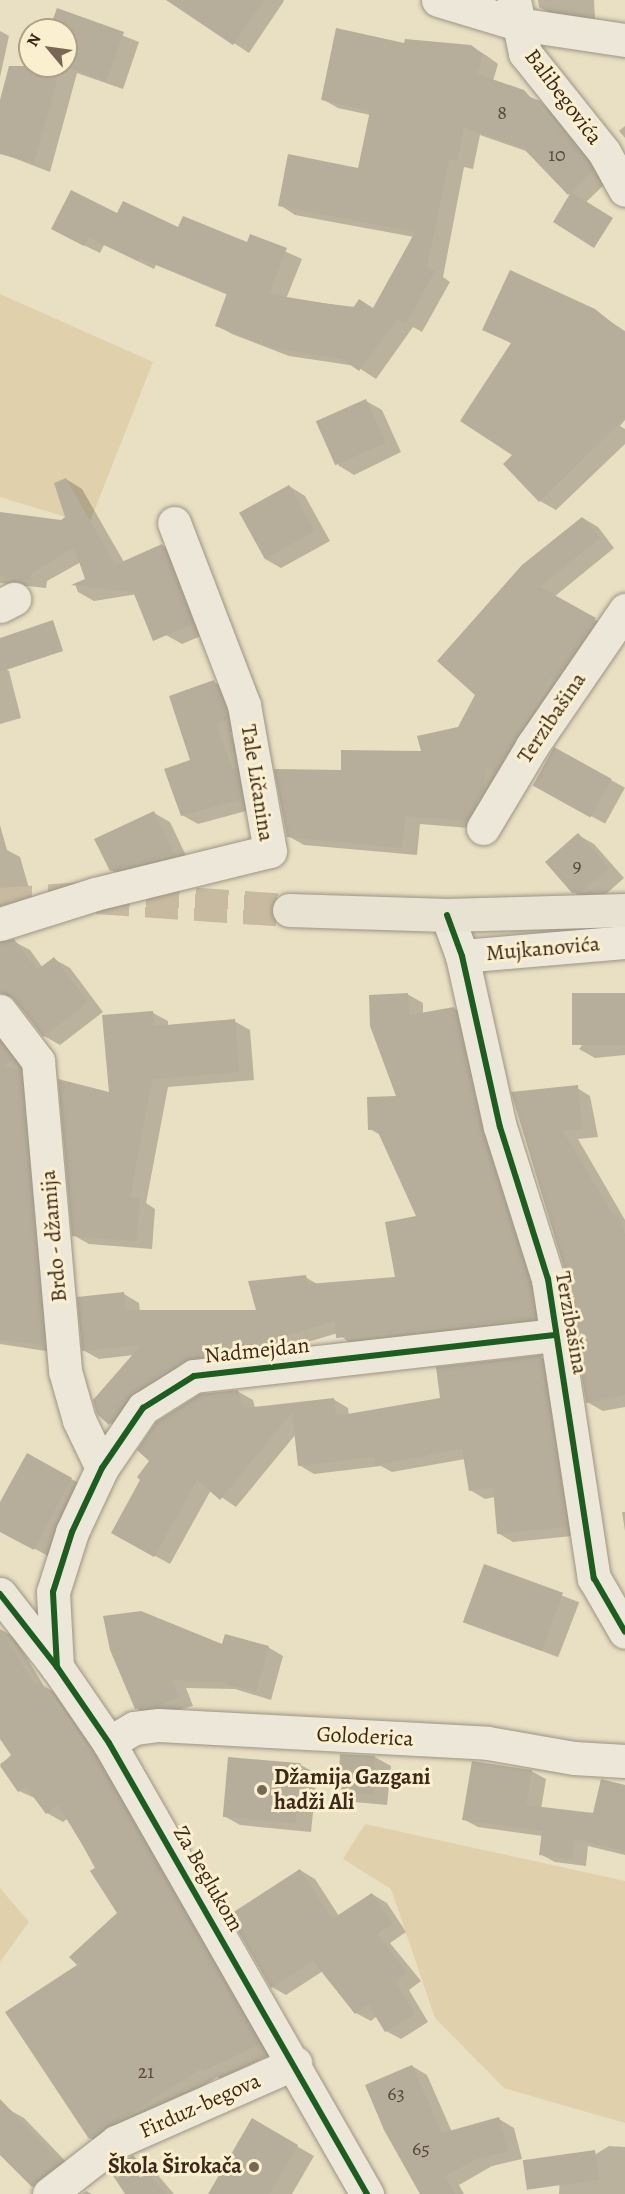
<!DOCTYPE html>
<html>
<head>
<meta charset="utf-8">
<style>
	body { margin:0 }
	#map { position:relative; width:625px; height:2194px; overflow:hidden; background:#e9dfc3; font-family:Alegreya,serif }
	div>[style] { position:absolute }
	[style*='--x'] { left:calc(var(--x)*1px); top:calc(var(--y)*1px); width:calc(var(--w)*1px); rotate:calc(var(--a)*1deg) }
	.green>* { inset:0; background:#e0d1ac }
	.shadow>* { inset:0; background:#0003; transform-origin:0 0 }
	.building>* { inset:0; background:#b6ae9b; transform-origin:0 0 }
	.primary-tunnel>* { height:33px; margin-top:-16.5px; transform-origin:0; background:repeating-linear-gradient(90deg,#c7baa1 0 33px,transparent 0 49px) }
	.roads { filter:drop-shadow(0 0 2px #9d9483) drop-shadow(0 0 2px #9d9483) }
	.minor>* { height:33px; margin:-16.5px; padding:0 16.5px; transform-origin:16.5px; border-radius:16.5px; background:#ece7d8 }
	.primary>* { height:33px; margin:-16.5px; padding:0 16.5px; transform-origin:16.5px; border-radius:16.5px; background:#e8e2d2 }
	.cycleway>* { height:6px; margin:-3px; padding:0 3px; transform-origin:3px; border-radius:3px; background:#1b5e20 }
	.dots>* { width:16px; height:16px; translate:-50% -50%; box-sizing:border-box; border:3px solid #faefce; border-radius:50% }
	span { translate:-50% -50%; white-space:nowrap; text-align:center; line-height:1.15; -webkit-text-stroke:6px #faefce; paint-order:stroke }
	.number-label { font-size:20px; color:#5b483a }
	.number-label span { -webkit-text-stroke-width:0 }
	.street-label { font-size:22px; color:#3d261a }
	.poi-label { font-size:22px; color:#3d261a; font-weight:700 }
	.left { translate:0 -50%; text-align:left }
	.right { translate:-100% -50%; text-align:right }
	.north { position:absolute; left:18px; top:18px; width:60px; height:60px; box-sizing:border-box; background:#faefce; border:2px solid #ae9f86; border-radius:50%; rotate:299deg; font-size:16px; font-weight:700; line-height:24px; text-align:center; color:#3d261a }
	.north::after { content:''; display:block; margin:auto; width:21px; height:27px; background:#796755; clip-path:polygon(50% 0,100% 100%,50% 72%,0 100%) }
</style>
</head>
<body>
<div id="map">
	<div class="green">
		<div style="clip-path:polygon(0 294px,153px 362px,89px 524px,0 497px)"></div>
		<div style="clip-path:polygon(365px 1824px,625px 1881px,625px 2123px,504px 2088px,435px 2018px,391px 1889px,343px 1859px)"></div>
		<div style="clip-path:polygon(0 1888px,29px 1922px,0 1962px)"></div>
	</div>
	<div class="shadow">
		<div style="clip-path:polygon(187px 0,283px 0,284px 1px,249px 53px,183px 10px)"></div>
		<div style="clip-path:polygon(538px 0,594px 0,595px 19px,555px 16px,539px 7px)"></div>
		<div style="clip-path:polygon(58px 10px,139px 42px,123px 89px,77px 73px,50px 172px,6px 155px,38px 66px,66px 66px,66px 30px,51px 30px)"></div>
		<div style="clip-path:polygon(0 31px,9px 36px,0 77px)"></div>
		<div style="clip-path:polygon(405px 45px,471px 46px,487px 56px,498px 64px,493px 81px,540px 101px,577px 140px,608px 181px,585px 203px,569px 194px,529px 152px,480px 135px,473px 169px,464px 167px,443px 277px,450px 282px,422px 332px,413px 327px,376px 379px,356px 366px,289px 356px,232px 334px,216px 325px,228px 295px,156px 265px,154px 269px,104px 245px,100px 253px,69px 238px,118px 215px,248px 244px,251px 236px,302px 259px,286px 299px,374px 309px,414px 237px,295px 215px,280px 205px,359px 170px,370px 115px,338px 108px,322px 99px)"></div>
		<div style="clip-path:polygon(625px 126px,625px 138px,619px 131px)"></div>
		<div style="clip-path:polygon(594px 311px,625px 331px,625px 420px,620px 426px,625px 429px,625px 444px,556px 510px,540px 501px,515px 455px)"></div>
		<div style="clip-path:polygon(366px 401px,382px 410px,401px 452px,354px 475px,338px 465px)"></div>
		<div style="clip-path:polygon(66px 479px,82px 489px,124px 562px,162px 545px,178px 555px,208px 633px,182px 644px,166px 635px,156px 591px,94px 601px,78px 592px,75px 584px,86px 579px,81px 562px,47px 581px,46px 588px,0 583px,0 514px,61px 521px,66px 518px)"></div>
		<div style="clip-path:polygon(289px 486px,305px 496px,330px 541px,281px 568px,265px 559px)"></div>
		<div style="clip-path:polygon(583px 518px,598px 527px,614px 548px,554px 597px,610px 628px,482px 829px,420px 824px,417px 855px,304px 845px,288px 836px,342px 771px,422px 753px,459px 728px,477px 695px,439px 661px)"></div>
		<div style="clip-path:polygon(0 666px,9px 671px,21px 718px,0 724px)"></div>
		<div style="clip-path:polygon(214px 682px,230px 691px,243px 729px,231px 733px,257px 808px,198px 824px,182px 815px,191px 761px)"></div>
		<div style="left:555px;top:749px;width:80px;height:41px;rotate:29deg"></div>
		<div style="clip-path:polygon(154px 813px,170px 822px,189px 862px,127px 879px,111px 870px)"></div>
		<div style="clip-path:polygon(0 825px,7px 850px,20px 857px,33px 902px,0 926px)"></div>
		<div style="clip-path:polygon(578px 835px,594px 844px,624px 878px,598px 901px,589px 901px,573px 892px)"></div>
		<div style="clip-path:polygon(13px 941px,30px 950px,43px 968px,54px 959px,70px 968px,103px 1012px,60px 1045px,44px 1036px,0 983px,0 942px)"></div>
		<div style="clip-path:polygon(407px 994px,423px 1003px,423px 1014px,454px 1008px,469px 1017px,550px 1327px,353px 1346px,338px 1333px,241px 1362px,125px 1432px,110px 1423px,134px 1355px,99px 1359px,83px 1350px,124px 1294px,139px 1303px,140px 1312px,258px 1311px,305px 1277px,319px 1285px,397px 1278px,418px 1217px,382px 1136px,370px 1129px,398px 1098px)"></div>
		<div style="clip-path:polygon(625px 994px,625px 1055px,595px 1058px,579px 1049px)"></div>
		<div style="clip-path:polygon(153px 1013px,168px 1021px,168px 1026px,234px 1021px,250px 1030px,254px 1080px,168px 1087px,146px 1203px,155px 1209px,152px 1249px,89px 1244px,73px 1235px,110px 1094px)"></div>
		<div style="clip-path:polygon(0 1029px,28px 1069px,22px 1073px,35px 1080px,59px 1353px,0 1344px)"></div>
		<div style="clip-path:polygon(574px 1086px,590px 1096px,598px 1137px,578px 1139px,625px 1220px,625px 1407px,603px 1411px,587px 1402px,567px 1273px,513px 1093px)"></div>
		<div style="clip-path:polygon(540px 1357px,556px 1366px,582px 1535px,513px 1542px,498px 1533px,495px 1497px,485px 1499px,470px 1490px,465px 1459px,392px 1472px,381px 1466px,314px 1474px,299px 1465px,296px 1434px,236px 1507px,211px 1490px,170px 1564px,113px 1533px,237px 1391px,253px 1400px,255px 1408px,333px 1399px,348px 1408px,349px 1416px,441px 1399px)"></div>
		<div style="clip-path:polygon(27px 1455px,88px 1488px,50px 1557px,0 1530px,0 1505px)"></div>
		<div style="clip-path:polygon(622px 1512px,625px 1512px,625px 1531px)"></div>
		<div style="left:485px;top:1566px;width:101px;height:59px;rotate:21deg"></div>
		<div style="clip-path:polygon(105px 1617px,223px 1646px,268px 1647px,283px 1656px,271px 1700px,235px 1689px,186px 1688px,193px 1706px,151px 1717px,136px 1708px)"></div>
		<div style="clip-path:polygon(0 1629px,14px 1637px,44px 1686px,56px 1693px,100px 1757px,274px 2053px,220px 2079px,217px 2077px,106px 2147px,90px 2138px,79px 1966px,119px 1913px,68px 1818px,63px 1822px,47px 1813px,37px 1799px,19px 1791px,0 1764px,13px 1755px,0 1736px)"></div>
		<div style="clip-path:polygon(375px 1757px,391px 1766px,387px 1805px,354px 1802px,338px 1793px)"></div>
		<div style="clip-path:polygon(301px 1765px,317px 1774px,311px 1832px,240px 1825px,224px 1816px)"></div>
		<div style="clip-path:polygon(531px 1771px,546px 1779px,541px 1809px,594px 1815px,625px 1787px,625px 1855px,588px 1846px,586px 1866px,555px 1862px,540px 1854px,542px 1836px,478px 1827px,463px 1819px)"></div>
		<div style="clip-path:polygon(300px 1870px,315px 1879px,339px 1916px,372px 1894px,387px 1903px,406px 1932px,390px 1943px,421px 1981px,409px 1990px,428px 2022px,401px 2039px,386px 2031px,377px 2016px,371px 2021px,356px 2013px,323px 1971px,286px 1995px,272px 1987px)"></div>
		<div style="clip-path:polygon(412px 2066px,427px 2075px,452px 2132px,499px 2119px,514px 2128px,522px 2159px,492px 2166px,459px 2185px,464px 2194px,422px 2194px)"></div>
		<div style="clip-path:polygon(8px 2109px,24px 2118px,75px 2171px,46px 2194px,32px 2186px,0 2153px,0 2116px)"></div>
		<div style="clip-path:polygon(252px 2120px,314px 2156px,292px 2194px,209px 2194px)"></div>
		<div style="clip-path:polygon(609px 2146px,625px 2147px,625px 2194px,559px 2194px,560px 2176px)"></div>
		<div style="clip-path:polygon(133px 2157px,151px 2167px,174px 2194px,127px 2194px,112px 2171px)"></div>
		<div style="clip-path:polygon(86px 2191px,92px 2194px,82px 2194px)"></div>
	</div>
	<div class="building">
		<div style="clip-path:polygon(166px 0,264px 0,233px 45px)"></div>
		<div style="clip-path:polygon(57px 8px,124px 32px,106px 81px,64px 66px,66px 30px,49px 30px)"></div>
		<div style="clip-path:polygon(336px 28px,404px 43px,405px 39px,471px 45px,483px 54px,477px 74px,524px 90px,588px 162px,593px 171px,571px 192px,613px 218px,594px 248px,553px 222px,571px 192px,568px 195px,523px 148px,464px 127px,457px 161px,449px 159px,427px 267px,435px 271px,406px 324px,397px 319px,359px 371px,342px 359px,272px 348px,215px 326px,227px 293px,139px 258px,138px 261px,88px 237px,84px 246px,51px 229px,71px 190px,117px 213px,123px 201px,178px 227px,183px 216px,247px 242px,250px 234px,287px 248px,269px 294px,353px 308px,359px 299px,373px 308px,415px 232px,278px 206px,288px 154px,358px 168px,370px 111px,321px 100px)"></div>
		<div style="clip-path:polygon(9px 66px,61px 66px,34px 163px,0 154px,0 100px)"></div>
		<div style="clip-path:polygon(510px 270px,595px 309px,625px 333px,625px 418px,539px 502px,503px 464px,512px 455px,460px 421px,511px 343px,482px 330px)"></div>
		<div style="left:366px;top:399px;width:48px;height:55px;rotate:66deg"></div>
		<div style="clip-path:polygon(66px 478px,115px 565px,162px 544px,193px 624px,153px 641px,134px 594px,139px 593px,71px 585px,85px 579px,74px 547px,32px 573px,31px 580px,0 576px,0 512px,61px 520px,65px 517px,54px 483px)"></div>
		<div style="left:289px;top:485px;width:53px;height:57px;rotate:61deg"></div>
		<div style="clip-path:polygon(582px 517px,600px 538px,540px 587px,596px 618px,555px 679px,551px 677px,495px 772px,486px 768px,484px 789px,466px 821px,405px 816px,402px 848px,287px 837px,274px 769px,341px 770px,341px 750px,421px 751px,417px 736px,458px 727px,475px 695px,437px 661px,522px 565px)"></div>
		<div style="clip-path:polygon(53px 620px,63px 651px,0 672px,0 638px)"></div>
		<div style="clip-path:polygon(214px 680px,228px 720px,216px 724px,232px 768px,236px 768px,242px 799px,181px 816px,164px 769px,190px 760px,169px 696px)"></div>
		<div style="left:554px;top:747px;width:66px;height:44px;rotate:29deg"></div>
		<div style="clip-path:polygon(154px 811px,174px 853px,110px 871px,94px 839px)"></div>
		<div style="clip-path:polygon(578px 833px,609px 868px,581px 892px,572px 893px,545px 862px)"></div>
		<div style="clip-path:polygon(14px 939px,37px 970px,54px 957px,88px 1002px,43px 1037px,15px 999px,0 993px,0 942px)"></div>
		<div style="clip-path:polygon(408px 993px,409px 1015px,454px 1007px,482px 1131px,530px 1283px,535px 1318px,336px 1338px,335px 1321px,225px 1354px,184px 1360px,133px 1392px,109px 1425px,97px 1414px,93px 1400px,141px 1345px,82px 1351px,77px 1297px,124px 1292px,126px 1310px,256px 1310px,248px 1281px,306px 1275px,308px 1284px,395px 1277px,385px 1222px,416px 1216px,377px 1130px,368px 1130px,367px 1097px,396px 1096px,370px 1026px,369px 995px)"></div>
		<div style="left:625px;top:993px;width:52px;height:53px;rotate:90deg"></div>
		<div style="clip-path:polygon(153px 1011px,154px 1026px,235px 1019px,239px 1072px,152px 1079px,130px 1197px,140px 1198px,136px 1241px,72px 1236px,58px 1079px,109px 1092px,102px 1015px)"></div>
		<div style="clip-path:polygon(0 1042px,13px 1059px,5px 1066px,20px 1070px,44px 1345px,0 1340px)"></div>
		<div style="clip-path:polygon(578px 1085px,582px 1129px,563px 1131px,613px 1215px,618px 1214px,625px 1235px,625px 1395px,586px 1403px,566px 1274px,511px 1092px)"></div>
		<div style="clip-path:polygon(541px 1355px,567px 1527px,497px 1534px,493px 1487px,469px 1491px,462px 1449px,375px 1465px,374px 1457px,298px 1466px,292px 1412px,220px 1500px,197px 1480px,154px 1557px,111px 1533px,140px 1480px,137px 1477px,149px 1461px,137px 1450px,156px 1422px,200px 1394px,238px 1390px,244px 1408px,334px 1398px,336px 1416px,440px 1398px,436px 1367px)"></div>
		<div style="clip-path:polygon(27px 1453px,72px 1478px,34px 1550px,0 1532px,0 1502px)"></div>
		<div style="left:484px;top:1564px;width:84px;height:62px;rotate:20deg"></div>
		<div style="clip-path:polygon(141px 1611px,222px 1644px,225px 1634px,269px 1646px,256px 1692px,218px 1682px,172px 1680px,179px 1697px,157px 1706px,135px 1709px,110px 1650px,103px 1616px)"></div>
		<div style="clip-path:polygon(0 1629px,35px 1685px,40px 1682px,84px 1746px,95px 1756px,260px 2044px,203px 2071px,202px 2068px,89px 2139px,5px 2012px,77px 1965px,69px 1957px,117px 1913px,90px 1871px,96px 1867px,58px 1805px,46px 1814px,26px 1787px,18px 1792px,0 1766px,11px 1755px,0 1739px)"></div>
		<div style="left:340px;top:1754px;width:35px;height:39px;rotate:3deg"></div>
		<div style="left:228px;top:1757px;width:73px;height:60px;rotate:5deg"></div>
		<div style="clip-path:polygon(472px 1761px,532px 1770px,526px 1805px,593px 1813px,601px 1779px,625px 1785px,625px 1851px,574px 1839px,572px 1859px,539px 1855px,542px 1831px,462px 1820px)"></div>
		<div style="clip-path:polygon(300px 1869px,332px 1919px,372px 1893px,393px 1924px,377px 1934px,407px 1972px,396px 1982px,415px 2014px,385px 2032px,368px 2004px,355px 2014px,313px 1961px,271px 1988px,229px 1915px)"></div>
		<div style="clip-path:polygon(412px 2065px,442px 2133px,499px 2117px,508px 2151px,477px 2159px,445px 2176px,455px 2194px,420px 2194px,384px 2130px,365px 2085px)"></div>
		<div style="clip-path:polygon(0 2099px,60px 2162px,32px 2187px,0 2155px)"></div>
		<div style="clip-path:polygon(252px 2118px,298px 2145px,269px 2194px,208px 2194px)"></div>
		<div style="left:595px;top:2150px;width:30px;height:73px;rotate:82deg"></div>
		<div style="clip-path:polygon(133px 2155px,166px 2194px,125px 2194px,110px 2171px)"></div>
	</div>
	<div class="primary-tunnel">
		<div style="--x:0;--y:904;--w:97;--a:-4.1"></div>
		<div style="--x:97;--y:897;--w:192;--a:3.9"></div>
	</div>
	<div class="roads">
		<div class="minor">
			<div style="--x:438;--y:0;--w:84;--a:16.7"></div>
			<div style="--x:518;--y:24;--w:108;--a:8.5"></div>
			<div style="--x:514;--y:0;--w:54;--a:78.3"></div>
			<div style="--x:525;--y:53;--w:127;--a:51.4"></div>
			<div style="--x:604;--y:152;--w:43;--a:61.1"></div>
			<div style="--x:0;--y:606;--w:16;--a:-27"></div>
			<div style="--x:483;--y:828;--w:96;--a:-59.1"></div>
			<div style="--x:532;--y:746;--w:165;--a:-55.6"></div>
			<div style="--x:447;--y:915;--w:44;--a:69.9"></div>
			<div style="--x:462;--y:956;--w:175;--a:77.5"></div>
			<div style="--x:500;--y:1127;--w:159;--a:72.5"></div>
			<div style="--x:548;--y:1279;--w:303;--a:81.3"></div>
			<div style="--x:594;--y:1578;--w:62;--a:60.1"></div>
			<div style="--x:0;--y:924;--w:100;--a:-17.5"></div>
			<div style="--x:95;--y:894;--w:180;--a:-13.8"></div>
			<div style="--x:270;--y:851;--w:148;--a:-100.1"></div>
			<div style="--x:244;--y:705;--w:195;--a:-111"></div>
			<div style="--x:462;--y:956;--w:164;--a:-4.9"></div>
			<div style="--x:0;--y:1011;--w:63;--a:52.8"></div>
			<div style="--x:38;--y:1061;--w:311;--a:85"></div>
			<div style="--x:65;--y:1371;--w:51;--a:74.1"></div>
			<div style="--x:79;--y:1420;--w:53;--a:64.4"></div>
			<div style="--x:0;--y:1594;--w:93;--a:52"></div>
			<div style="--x:57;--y:1667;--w:92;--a:55.6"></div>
			<div style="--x:109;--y:1743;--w:520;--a:60.23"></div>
			<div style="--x:57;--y:1667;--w:75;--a:-93.1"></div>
			<div style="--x:53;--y:1592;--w:63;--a:-72.4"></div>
			<div style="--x:72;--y:1532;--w:71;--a:-64.9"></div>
			<div style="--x:102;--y:1468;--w:73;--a:-55.7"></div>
			<div style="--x:143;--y:1408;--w:60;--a:-32.1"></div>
			<div style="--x:194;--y:1376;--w:363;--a:-6.5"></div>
			<div style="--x:109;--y:1743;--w:29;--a:-31"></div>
			<div style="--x:134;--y:1728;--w:25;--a:-7"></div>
			<div style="--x:159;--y:1725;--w:329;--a:3.1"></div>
			<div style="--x:488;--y:1743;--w:87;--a:9.9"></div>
			<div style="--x:574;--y:1758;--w:51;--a:3.4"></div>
			<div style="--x:49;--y:2194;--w:85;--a:-37.8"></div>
			<div style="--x:116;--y:2142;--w:196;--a:-23.8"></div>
		</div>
		<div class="primary">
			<div style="--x:289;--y:910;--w:158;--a:1.8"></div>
			<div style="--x:447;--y:915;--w:178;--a:-1.6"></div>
		</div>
	</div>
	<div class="cycleway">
		<div style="--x:447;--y:915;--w:44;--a:69.9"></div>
		<div style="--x:462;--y:956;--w:175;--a:77.5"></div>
		<div style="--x:500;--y:1127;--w:159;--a:72.5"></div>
		<div style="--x:548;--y:1279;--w:303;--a:81.3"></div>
		<div style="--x:594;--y:1578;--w:62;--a:60.1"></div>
		<div style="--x:0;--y:1594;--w:93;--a:52"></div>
		<div style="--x:57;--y:1667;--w:92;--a:55.6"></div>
		<div style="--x:109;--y:1743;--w:520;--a:60.23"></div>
		<div style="--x:57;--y:1667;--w:75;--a:-93.1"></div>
		<div style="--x:53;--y:1592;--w:63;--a:-72.4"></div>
		<div style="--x:72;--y:1532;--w:71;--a:-64.9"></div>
		<div style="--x:102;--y:1468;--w:73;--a:-55.7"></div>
		<div style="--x:143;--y:1408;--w:60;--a:-32.1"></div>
		<div style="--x:194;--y:1376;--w:363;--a:-6.5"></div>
	</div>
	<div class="dots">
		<div style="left:262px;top:1790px;background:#796755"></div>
		<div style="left:254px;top:2167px;background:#796755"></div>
	</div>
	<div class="number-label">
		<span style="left:502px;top:112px">8</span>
		<span style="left:557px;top:154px">10</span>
		<span style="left:577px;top:865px">9</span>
		<span style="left:146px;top:2071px">21</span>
		<span style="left:396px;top:2093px">63</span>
		<span style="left:421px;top:2148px">65</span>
	</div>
	<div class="street-label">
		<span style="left:563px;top:97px;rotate:53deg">Balibegovića</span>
		<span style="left:552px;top:718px;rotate:-56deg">Terzibašina</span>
		<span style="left:257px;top:783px;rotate:81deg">Tale Ličanina</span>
		<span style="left:543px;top:949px;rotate:-5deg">Mujkanovića</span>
		<span style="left:54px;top:1236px;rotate:-95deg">Brdo - džamija</span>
		<span style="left:571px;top:1323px;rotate:80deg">Terzibašina</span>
		<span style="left:257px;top:1351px;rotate:-6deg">Nadmejdan</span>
		<span style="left:365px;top:1737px;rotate:3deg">Goloderica</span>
		<span style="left:208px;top:1879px;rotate:60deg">Za Beglukom</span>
		<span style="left:200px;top:2106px;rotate:-24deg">Firduz-begova</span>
	</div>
	<div class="poi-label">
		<span class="left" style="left:274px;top:1790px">Džamija Gazgani<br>hadži Ali</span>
		<span class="right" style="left:242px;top:2167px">Škola Širokača</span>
	</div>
	<div class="north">N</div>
</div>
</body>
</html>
